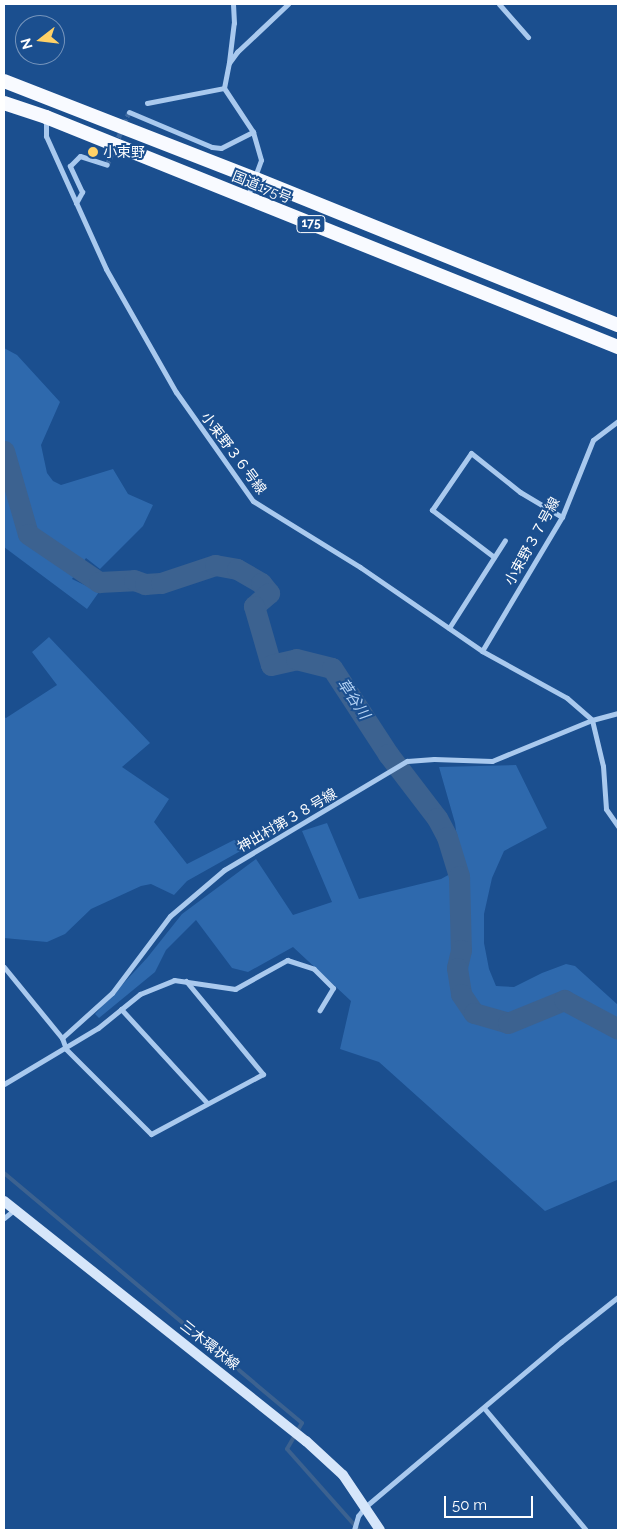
<!DOCTYPE html>
<html>
<head>
<meta charset="utf-8">
<style>
	body { margin:0 }
	#map { position:relative; width:622px; height:1534px; overflow:hidden; background:#1b4f8f; font-family:Raleway,"Noto Sans JP",sans-serif }
	div>[style] { position:absolute }
	[style*='--x'] { left:calc(var(--x)*1px); top:calc(var(--y)*1px); width:calc(var(--w)*1px); rotate:calc(var(--a)*1deg) }
	.green>* { inset:0; background:#2e69ad }
	.stream>* { height:4px; margin:-2px; padding:0 2px; transform-origin:2px; border-radius:2px; background:#3c6290 }
	.river>* { height:21px; margin:-10.5px; padding:0 10.5px; transform-origin:10.5px; border-radius:10.5px; background:#3c6290 }
	.minor-tunnel>* { height:5px; margin-top:-2.5px; transform-origin:0; background:repeating-linear-gradient(90deg,#3d69a0 0 5px,transparent 0 7.5px) }
	.minor>* { height:5px; margin:-2.5px; padding:0 2.5px; transform-origin:2.5px; border-radius:2.5px; background:#a9c9ee }
	.secondary>* { height:10px; margin:-5px; padding:0 5px; transform-origin:5px; border-radius:5px; background:#d6e6fa }
	.trunk>* { height:14px; margin:-7px; padding:0 7px; transform-origin:7px; border-radius:7px; background:#f8faff }
	.dots>* { width:14px; height:14px; translate:-50% -50%; box-sizing:border-box; border:2px solid #1b4f8f; border-radius:50% }
	span { translate:-50% -50%; white-space:nowrap; text-align:center; line-height:1.15; -webkit-text-stroke:4px #1b4f8f; paint-order:stroke }
	.shield-label span { padding:1px 4px; background:#1b4f8f; border:1px solid; border-radius:4px; -webkit-text-stroke-width:0 }
	.shield-label { font-size:12px; color:#fff; font-weight:700 }
	.poi-label { font-size:14px; color:#fff }
	.left { translate:0 -50%; text-align:left }
	.street-label { font-size:14px; color:#fff }
	.water-label { font-size:15px; color:#b5d3f5; font-style:italic }
	.frame { position:absolute; inset:0; border:5px solid #fff; pointer-events:none }
	.north { position:absolute; left:15px; top:15px; width:50px; height:50px; box-sizing:border-box; background:#1b4f8f; border:1px solid #7695bc; border-radius:50%; rotate:254deg; font-size:14px; font-weight:700; line-height:20px; text-align:center; color:#fff }
	.north::after { content:''; display:block; margin:auto; width:18px; height:22px; background:#ffd166; clip-path:polygon(50% 0,100% 100%,50% 72%,0 100%) }
	.scale { position:absolute; left:444px; top:1496px; width:89px; height:22px; box-sizing:border-box; border:2px solid #fff; border-top:0; padding-left:6px; font-size:15px; line-height:18px; white-space:nowrap; color:#fff; -webkit-text-stroke:4px #1b4f8f; paint-order:stroke }
</style>
</head>
<body>
<div id="map">
	<div class="green">
		<div style="clip-path:polygon(4px 348px,17px 355px,60px 402px,41px 445px,47px 473px,53px 481px,61px 485px,113px 469px,128px 494px,153px 505px,143px 526px,100px 569px,86px 558px,72px 579px,99px 592px,87px 609px,4px 547px)"></div>
		<div style="clip-path:polygon(49px 637px,150px 743px,122px 767px,169px 799px,154px 822px,187px 864px,234px 840px,258px 841px,187px 881px,174px 895px,151px 884px,141px 886px,91px 909px,65px 934px,47px 942px,4px 938px,4px 717px,6px 718px,57px 685px,32px 652px)"></div>
		<div style="clip-path:polygon(516px 765px,547px 828px,504px 851px,492px 878px,484px 914px,484px 943px,489px 969px,496px 986px,514px 987px,542px 973px,566px 964px,575px 966px,618px 1005px,617px 1180px,545px 1211px,379px 1062px,340px 1049px,351px 1001px,293px 947px,248px 972px,232px 968px,196px 920px,166px 950px,155px 972px,99px 1018px,95px 1014px,147px 958px,182px 914px,256px 859px,293px 915px,332px 902px,302px 831px,327px 823px,359px 899px,441px 879px,461px 868px,455px 823px,439px 767px)"></div>
	</div>
	<div class="stream">
		<div style="--x:4;--y:1173;--w:389;--a:40"></div>
		<div style="--x:302;--y:1423;--w:30;--a:120"></div>
		<div style="--x:287;--y:1449;--w:108;--a:48.4"></div>
	</div>
	<div class="river">
		<div style="--x:4;--y:451;--w:86;--a:73.9"></div>
		<div style="--x:28;--y:534;--w:86;--a:34.1"></div>
		<div style="--x:99;--y:582;--w:35;--a:-3"></div>
		<div style="--x:134;--y:580;--w:12;--a:20"></div>
		<div style="--x:145;--y:584;--w:16;--a:-4"></div>
		<div style="--x:161;--y:583;--w:57;--a:-18.4"></div>
		<div style="--x:215;--y:565;--w:22;--a:10"></div>
		<div style="--x:237;--y:569;--w:28;--a:30"></div>
		<div style="--x:261;--y:583;--w:13;--a:51"></div>
		<div style="--x:269;--y:593;--w:20;--a:139"></div>
		<div style="--x:254;--y:606;--w:61;--a:73.9"></div>
		<div style="--x:271;--y:665;--w:26;--a:-13"></div>
		<div style="--x:296;--y:659;--w:37;--a:14"></div>
		<div style="--x:332;--y:668;--w:103;--a:56.9"></div>
		<div style="--x:388;--y:754;--w:81;--a:52.6"></div>
		<div style="--x:437;--y:818;--w:21;--a:62"></div>
		<div style="--x:447;--y:837;--w:41;--a:72.9"></div>
		<div style="--x:459;--y:876;--w:74;--a:88.5"></div>
		<div style="--x:461;--y:950;--w:18;--a:103"></div>
		<div style="--x:457;--y:968;--w:26;--a:81"></div>
		<div style="--x:461;--y:994;--w:23;--a:56"></div>
		<div style="--x:474;--y:1013;--w:35;--a:16"></div>
		<div style="--x:508;--y:1023;--w:61;--a:-22.3"></div>
		<div style="--x:564;--y:1000;--w:61;--a:28.2"></div>
	</div>
	<div class="minor-tunnel">
		<div style="--x:107;--y:165;--w:57;--a:-67.5"></div>
	</div>
	<div class="minor">
		<div style="--x:499;--y:4;--w:44;--a:48.7"></div>
		<div style="--x:229;--y:62;--w:39;--a:-83"></div>
		<div style="--x:234;--y:23;--w:19;--a:-93"></div>
		<div style="--x:224;--y:88;--w:53;--a:56.6"></div>
		<div style="--x:147;--y:103;--w:78;--a:-11"></div>
		<div style="--x:224;--y:88;--w:25;--a:-79"></div>
		<div style="--x:229;--y:63;--w:14;--a:-54"></div>
		<div style="--x:237;--y:52;--w:70;--a:-43.3"></div>
		<div style="--x:129;--y:112;--w:90;--a:22.9"></div>
		<div style="--x:212;--y:147;--w:9;--a:6"></div>
		<div style="--x:221;--y:148;--w:36;--a:-27"></div>
		<div style="--x:253;--y:132;--w:29;--a:74"></div>
		<div style="--x:261;--y:160;--w:38;--a:110"></div>
		<div style="--x:46;--y:118;--w:18;--a:90"></div>
		<div style="--x:46;--y:136;--w:146;--a:65.7"></div>
		<div style="--x:106;--y:269;--w:142;--a:60.4"></div>
		<div style="--x:176;--y:392;--w:133;--a:54.8"></div>
		<div style="--x:253;--y:501;--w:126;--a:31.7"></div>
		<div style="--x:360;--y:567;--w:148;--a:34.5"></div>
		<div style="--x:482;--y:651;--w:97;--a:28.9"></div>
		<div style="--x:567;--y:698;--w:33;--a:41"></div>
		<div style="--x:592;--y:720;--w:27;--a:-15"></div>
		<div style="--x:76;--y:203;--w:13;--a:-61"></div>
		<div style="--x:82;--y:192;--w:29;--a:-115"></div>
		<div style="--x:70;--y:166;--w:14;--a:-45"></div>
		<div style="--x:80;--y:156;--w:28;--a:18"></div>
		<div style="--x:494;--y:557;--w:78;--a:-142.8"></div>
		<div style="--x:432;--y:510;--w:69;--a:-55.6"></div>
		<div style="--x:471;--y:453;--w:63;--a:38.5"></div>
		<div style="--x:520;--y:492;--w:49;--a:30.8"></div>
		<div style="--x:449;--y:628;--w:104;--a:-57.5"></div>
		<div style="--x:482;--y:651;--w:156;--a:-59.2"></div>
		<div style="--x:562;--y:517;--w:83;--a:-68.1"></div>
		<div style="--x:593;--y:440;--w:31;--a:-37"></div>
		<div style="--x:4;--y:967;--w:92;--a:50.8"></div>
		<div style="--x:186;--y:981;--w:121;--a:50.4"></div>
		<div style="--x:263;--y:1074;--w:127;--a:151.8"></div>
		<div style="--x:151;--y:1134;--w:120;--a:-135"></div>
		<div style="--x:66;--y:1049;--w:12;--a:-110"></div>
		<div style="--x:62;--y:1038;--w:67;--a:-42"></div>
		<div style="--x:112;--y:993;--w:96;--a:-53"></div>
		<div style="--x:170;--y:916;--w:71;--a:-40.4"></div>
		<div style="--x:224;--y:870;--w:213;--a:-30.8"></div>
		<div style="--x:407;--y:761;--w:27;--a:-4"></div>
		<div style="--x:434;--y:759;--w:58;--a:2"></div>
		<div style="--x:492;--y:761;--w:108;--a:-22.3"></div>
		<div style="--x:592;--y:720;--w:47;--a:76.6"></div>
		<div style="--x:603;--y:766;--w:43;--a:86"></div>
		<div style="--x:606;--y:809;--w:21;--a:55"></div>
		<div style="--x:121;--y:1009;--w:127;--a:47.5"></div>
		<div style="--x:4;--y:1084;--w:109;--a:-30.8"></div>
		<div style="--x:98;--y:1028;--w:54;--a:-39"></div>
		<div style="--x:140;--y:994;--w:37;--a:-22"></div>
		<div style="--x:174;--y:980;--w:62;--a:8.4"></div>
		<div style="--x:235;--y:989;--w:60;--a:-29.1"></div>
		<div style="--x:287;--y:960;--w:28;--a:18"></div>
		<div style="--x:314;--y:969;--w:27;--a:45"></div>
		<div style="--x:333;--y:988;--w:26;--a:121"></div>
		<div style="--x:4;--y:1218;--w:13;--a:-39"></div>
		<div style="--x:484;--y:1408;--w:159;--a:50.1"></div>
		<div style="--x:354;--y:1530;--w:15;--a:-74"></div>
		<div style="--x:358;--y:1516;--w:11;--a:-52"></div>
		<div style="--x:365;--y:1507;--w:256;--a:-40.1"></div>
		<div style="--x:561;--y:1342;--w:73;--a:-38.3"></div>
	</div>
	<div class="secondary">
		<div style="--x:4;--y:1201;--w:386;--a:38.5"></div>
		<div style="--x:306;--y:1441;--w:50;--a:42.6"></div>
		<div style="--x:343;--y:1475;--w:66;--a:56.1"></div>
	</div>
	<div class="trunk">
		<div style="--x:4;--y:81;--w:270;--a:21.3"></div>
		<div style="--x:256;--y:179;--w:390;--a:22"></div>
		<div style="--x:4;--y:103;--w:44;--a:18.4"></div>
		<div style="--x:46;--y:117;--w:617;--a:21.9"></div>
	</div>
	<div class="dots">
		<div style="left:93px;top:152px;background:#ffd166"></div>
	</div>
	<div class="shield-label">
		<span style="left:311px;top:224px">175</span>
	</div>
	<div class="poi-label">
		<span class="left" style="left:103px;top:152px">小束野</span>
	</div>
	<div class="street-label">
		<span style="left:262px;top:187px;rotate:22deg">国道175号</span>
		<span style="left:234px;top:453px;rotate:53deg">小束野３６号線</span>
		<span style="left:532px;top:541px;rotate:-61deg">小束野３７号線</span>
		<span style="left:287px;top:820px;rotate:-30deg">神出村第３８号線</span>
		<span style="left:210px;top:1345px;rotate:38deg">三木環状線</span>
	</div>
	<div class="water-label">
		<span style="left:353px;top:699px;rotate:56deg">草谷川</span>
	</div>
	<div class="frame"></div>
	<div class="north">N</div>
	<div class="scale">50 m</div>
</div>
</body>
</html>
